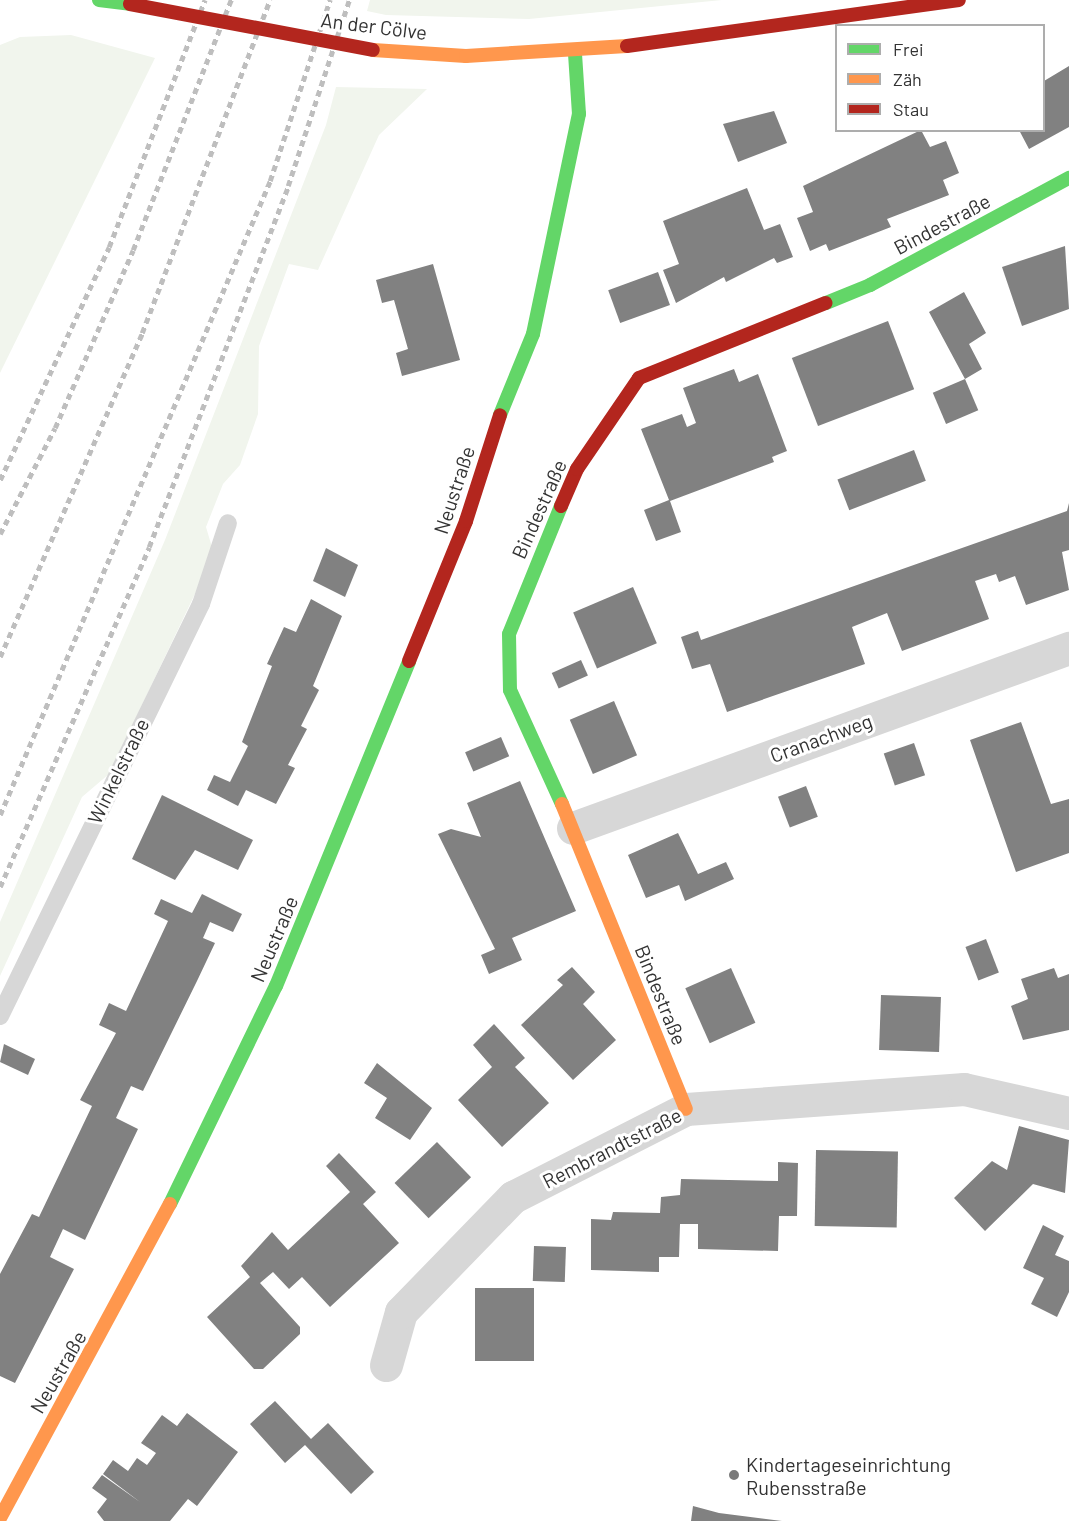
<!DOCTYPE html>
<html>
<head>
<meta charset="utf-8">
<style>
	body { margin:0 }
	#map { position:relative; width:1069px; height:1521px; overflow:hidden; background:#fff; font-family:Barlow,sans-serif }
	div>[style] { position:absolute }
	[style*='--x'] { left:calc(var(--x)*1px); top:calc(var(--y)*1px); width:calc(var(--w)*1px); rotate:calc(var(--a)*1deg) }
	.green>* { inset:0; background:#f1f5ed }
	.building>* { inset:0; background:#818181; transform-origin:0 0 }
	.lane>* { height:18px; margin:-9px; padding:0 9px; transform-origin:9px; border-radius:9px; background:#d7d7d7 }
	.street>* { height:33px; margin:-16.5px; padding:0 16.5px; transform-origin:16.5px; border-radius:16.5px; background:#d7d7d7 }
	.fast>* { height:14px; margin:-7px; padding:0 7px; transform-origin:7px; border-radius:7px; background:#63d668 }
	.slow>* { height:14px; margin:-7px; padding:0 7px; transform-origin:7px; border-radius:7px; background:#ff974d }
	.jam>* { height:14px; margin:-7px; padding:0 7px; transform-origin:7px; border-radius:7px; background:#b3261e }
	.rail>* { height:4.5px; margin-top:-2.25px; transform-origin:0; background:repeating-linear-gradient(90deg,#bebebe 0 6px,transparent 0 10.5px) }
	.jam-bridge>* { height:14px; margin:-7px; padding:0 7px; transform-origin:7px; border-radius:7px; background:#b3261e }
	.dots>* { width:16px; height:16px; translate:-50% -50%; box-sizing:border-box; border:3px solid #fff; border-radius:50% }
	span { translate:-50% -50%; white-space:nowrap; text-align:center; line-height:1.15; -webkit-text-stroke:6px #fff; paint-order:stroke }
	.street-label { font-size:20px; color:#333 }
	.poi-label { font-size:20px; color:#333 }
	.left { translate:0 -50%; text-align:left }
	.legend { position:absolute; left:835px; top:24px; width:210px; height:108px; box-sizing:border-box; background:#fff; border:2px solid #adadad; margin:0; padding:8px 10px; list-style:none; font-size:18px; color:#333 }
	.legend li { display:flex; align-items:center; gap:12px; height:30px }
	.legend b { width:30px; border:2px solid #adadad }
</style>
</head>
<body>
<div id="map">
	<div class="green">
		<div style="clip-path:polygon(370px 0,722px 0,529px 19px,386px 15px,367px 11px)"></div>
		<div style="clip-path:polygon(71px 35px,155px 58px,0 373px,0 45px,20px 37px)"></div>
		<div style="clip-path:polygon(336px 87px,427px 89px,379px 135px,318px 270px,289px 264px,259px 346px,258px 414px,240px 465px,223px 484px,206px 527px,214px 554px,109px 774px,82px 797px,0 976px,0 922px,165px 540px,326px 125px)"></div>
	</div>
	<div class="building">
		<div style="clip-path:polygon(1069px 66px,1069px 127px,1029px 149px,1019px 130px,1044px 130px,1044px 81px)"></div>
		<div style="clip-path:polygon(774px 111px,787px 143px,738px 162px,723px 124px)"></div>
		<div style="clip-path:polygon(921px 130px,930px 147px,946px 141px,959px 173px,943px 180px,949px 195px,887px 219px,891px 227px,829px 251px,826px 244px,810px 251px,797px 218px,813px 212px,803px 186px)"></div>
		<div style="clip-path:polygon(747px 188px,764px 230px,780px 224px,793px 257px,777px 263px,774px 258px,726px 282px,724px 277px,676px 303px,663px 270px,679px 264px,663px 221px)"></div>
		<div style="clip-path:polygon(1065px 246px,1069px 309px,1022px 326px,1002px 267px)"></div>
		<div style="clip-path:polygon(433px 264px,460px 360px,402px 376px,396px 353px,408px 349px,394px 300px,382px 303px,376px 280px)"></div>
		<div style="left:658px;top:272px;width:35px;height:53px;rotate:70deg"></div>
		<div style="clip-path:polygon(964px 292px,986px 333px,969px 344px,982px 369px,965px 379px,929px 312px)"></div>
		<div style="left:888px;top:321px;width:73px;height:103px;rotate:69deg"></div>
		<div style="clip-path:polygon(734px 369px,739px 382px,758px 374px,787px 451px,772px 457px,774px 462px,670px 501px,681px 532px,656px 541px,644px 510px,669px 500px,641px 429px,682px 414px,687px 427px,696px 423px,683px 388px)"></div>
		<div style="left:965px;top:379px;width:34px;height:35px;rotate:67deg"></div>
		<div style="left:914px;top:450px;width:33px;height:82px;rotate:69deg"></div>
		<div style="clip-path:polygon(1069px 503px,1069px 550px,1062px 552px,1069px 590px,1026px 605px,1015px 576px,999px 582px,996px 574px,975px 581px,989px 619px,902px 651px,887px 613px,852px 627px,865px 664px,727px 712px,710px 664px,692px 669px,681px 637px,698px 631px,701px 640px,1050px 517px,1067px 511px)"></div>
		<div style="clip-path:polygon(326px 548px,358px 565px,345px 597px,313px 581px)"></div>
		<div style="left:633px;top:587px;width:61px;height:65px;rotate:67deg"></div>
		<div style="clip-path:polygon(311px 599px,342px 616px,313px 686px,319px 690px,301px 726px,307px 729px,288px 765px,295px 768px,276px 804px,246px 790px,238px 806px,207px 790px,214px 775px,230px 782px,248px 746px,242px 742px,272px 666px,267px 664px,284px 627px,296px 632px)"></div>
		<div style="left:581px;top:660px;width:17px;height:32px;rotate:66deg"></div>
		<div style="left:614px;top:701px;width:59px;height:48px;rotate:67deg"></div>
		<div style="clip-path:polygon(1021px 722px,1051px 804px,1069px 799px,1069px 853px,1016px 872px,970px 740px)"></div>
		<div style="left:501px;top:737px;width:21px;height:39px;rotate:67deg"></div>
		<div style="left:914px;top:743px;width:34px;height:32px;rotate:71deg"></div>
		<div style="clip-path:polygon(520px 781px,576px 911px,512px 938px,522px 960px,489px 974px,481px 955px,495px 949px,438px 834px,451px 829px,481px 837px,467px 803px)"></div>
		<div style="left:806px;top:786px;width:33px;height:30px;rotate:69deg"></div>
		<div style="clip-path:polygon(162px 795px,253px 840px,238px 870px,195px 850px,175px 880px,132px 859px)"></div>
		<div style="clip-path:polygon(678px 833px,698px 874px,726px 862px,734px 879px,685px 901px,679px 885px,646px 898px,628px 855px)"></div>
		<div style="clip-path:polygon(202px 894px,242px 914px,233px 932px,210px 922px,203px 938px,215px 943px,197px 981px,143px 1091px,131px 1086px,116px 1118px,138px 1129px,85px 1240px,63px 1229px,50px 1257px,74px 1269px,15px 1383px,0 1376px,0 1274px,32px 1214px,39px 1217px,92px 1106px,80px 1100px,116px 1033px,99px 1025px,109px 1003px,126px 1011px,168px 921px,154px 914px,161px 899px,192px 913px)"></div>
		<div style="left:986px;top:939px;width:36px;height:22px;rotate:69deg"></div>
		<div style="clip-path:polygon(572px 967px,595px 992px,583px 1004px,616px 1040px,573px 1080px,521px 1025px,563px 985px,557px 980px)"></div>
		<div style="left:731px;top:968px;width:60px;height:50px;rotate:66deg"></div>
		<div style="clip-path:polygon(1054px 968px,1058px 978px,1069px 974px,1069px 1030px,1023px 1040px,1011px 1006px,1028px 999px,1021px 979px)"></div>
		<div style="left:881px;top:995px;width:60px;height:55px;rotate:2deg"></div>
		<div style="clip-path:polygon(494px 1024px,525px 1058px,515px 1067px,549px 1103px,502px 1147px,458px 1100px,492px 1067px,473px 1045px)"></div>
		<div style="clip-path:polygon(4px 1044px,35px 1059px,28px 1075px,0 1062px)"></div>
		<div style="clip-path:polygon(377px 1063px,432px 1108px,410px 1140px,375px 1118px,387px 1098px,364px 1083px)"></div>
		<div style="clip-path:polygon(1019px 1126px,1069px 1140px,1065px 1193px,1033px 1184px,985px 1231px,954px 1198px,992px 1161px,1007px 1170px)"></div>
		<div style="left:437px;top:1142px;width:49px;height:59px;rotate:46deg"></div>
		<div style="left:816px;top:1150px;width:82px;height:76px;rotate:1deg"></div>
		<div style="clip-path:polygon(339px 1153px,376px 1192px,363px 1204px,399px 1243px,330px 1307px,302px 1277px,289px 1289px,273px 1272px,260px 1283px,300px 1327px,300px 1334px,263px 1369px,254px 1369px,207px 1317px,250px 1277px,241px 1266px,272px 1232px,288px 1250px,350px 1192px,326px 1166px)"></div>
		<div style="clip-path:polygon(778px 1162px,798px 1163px,797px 1216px,779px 1216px,778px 1251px,698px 1249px,698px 1224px,680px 1224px,679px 1257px,659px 1257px,659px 1272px,591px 1270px,591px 1219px,611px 1220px,613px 1212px,660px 1213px,661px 1197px,680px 1195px,681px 1179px,778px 1181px)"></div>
		<div style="clip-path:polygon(1043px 1225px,1064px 1236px,1055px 1255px,1069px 1261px,1069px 1292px,1057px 1317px,1031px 1304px,1044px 1278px,1023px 1268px)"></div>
		<div style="left:534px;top:1246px;width:32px;height:35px;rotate:2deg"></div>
		<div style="left:475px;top:1288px;width:59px;height:73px"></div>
		<div style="clip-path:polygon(275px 1401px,311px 1439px,328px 1423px,374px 1472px,351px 1494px,305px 1445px,285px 1463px,250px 1424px)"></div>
		<div style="clip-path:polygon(187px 1413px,238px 1452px,197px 1506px,188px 1499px,170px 1521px,104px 1521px,97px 1512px,107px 1499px,92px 1488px,102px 1475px,140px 1502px,103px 1474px,113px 1460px,128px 1471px,137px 1458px,147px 1465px,156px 1453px,141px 1443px,162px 1415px,177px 1426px)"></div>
		<div style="clip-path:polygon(693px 1506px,719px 1513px,782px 1521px,691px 1521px)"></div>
	</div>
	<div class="lane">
		<div style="--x:0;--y:1016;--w:458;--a:-64"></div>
		<div style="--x:201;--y:604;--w:85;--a:-71.6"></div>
	</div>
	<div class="street">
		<div style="--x:573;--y:828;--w:528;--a:-19.95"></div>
		<div style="--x:386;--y:1365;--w:55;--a:-74.2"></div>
		<div style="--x:401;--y:1312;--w:161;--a:-45.8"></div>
		<div style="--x:513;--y:1197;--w:194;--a:-27"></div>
		<div style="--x:686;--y:1109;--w:279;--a:-4.1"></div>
		<div style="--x:964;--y:1089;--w:108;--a:12.9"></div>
	</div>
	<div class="fast">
		<div style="--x:99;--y:0;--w:31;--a:7"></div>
		<div style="--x:826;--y:303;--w:48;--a:-22.2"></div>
		<div style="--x:870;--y:285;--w:226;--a:-28.3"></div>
		<div style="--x:500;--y:415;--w:87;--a:-67.8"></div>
		<div style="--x:533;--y:334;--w:225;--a:-78.2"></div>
		<div style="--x:579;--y:114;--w:61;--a:-93.8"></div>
		<div style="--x:561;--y:506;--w:138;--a:112.1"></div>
		<div style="--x:509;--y:634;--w:56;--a:89"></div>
		<div style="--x:510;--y:690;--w:125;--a:65.5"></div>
		<div style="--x:170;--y:1204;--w:242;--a:-64.1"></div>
		<div style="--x:276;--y:986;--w:351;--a:-67.7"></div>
	</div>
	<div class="slow">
		<div style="--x:373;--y:50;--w:93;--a:3.7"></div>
		<div style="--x:466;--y:56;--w:161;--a:-3.6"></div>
		<div style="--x:562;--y:804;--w:329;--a:67.9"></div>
		<div style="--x:0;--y:1518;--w:357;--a:-61.6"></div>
	</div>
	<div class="jam">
		<div style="--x:627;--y:46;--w:335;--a:-7.9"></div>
		<div style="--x:561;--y:506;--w:40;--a:-66.6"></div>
		<div style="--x:577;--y:469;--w:110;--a:-55.7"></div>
		<div style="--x:639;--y:378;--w:201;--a:-21.9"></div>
		<div style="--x:409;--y:661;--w:151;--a:-67.8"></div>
		<div style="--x:466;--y:521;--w:111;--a:-72.2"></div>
	</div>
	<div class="rail">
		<div style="--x:0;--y:480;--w:257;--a:-64.9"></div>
		<div style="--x:109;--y:247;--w:265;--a:-68.8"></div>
		<div style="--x:0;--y:534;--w:119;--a:-62.6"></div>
		<div style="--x:55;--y:428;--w:194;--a:-66.3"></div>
		<div style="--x:133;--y:250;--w:269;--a:-68.6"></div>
		<div style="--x:0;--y:657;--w:354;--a:-66.3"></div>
		<div style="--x:142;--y:333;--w:357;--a:-69"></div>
		<div style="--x:0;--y:815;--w:689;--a:-66.93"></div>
		<div style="--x:270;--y:181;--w:191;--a:-71.7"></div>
		<div style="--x:0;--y:887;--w:371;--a:-66.3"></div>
		<div style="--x:149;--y:547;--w:387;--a:-68.9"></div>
		<div style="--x:288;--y:186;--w:196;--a:-71.8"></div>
	</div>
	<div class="jam-bridge">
		<div style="--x:130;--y:4;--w:247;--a:10.7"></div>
	</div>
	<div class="dots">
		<div style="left:734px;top:1475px;background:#7a7a7a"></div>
	</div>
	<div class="street-label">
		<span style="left:374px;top:26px;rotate:7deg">An der Cölve</span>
		<span style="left:942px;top:224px;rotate:-28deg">Bindestraße</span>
		<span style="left:454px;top:490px;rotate:-72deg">Neustraße</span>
		<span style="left:539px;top:509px;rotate:-66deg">Bindestraße</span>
		<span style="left:821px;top:738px;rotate:-20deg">Cranachweg</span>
		<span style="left:118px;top:771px;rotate:-64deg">Winkelstraße</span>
		<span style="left:274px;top:939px;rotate:-67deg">Neustraße</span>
		<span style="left:661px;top:995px;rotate:68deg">Bindestraße</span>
		<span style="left:612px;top:1148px;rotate:-27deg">Rembrandtstraße</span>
		<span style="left:58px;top:1372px;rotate:-60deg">Neustraße</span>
	</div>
	<div class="poi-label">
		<span class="left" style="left:746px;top:1476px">Kindertageseinrichtung<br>Rubensstraße</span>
	</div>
	<ul class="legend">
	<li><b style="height:8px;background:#63d668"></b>Frei</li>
	<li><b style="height:8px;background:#ff974d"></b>Zäh</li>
	<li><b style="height:8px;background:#b3261e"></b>Stau</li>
	</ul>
</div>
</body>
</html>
